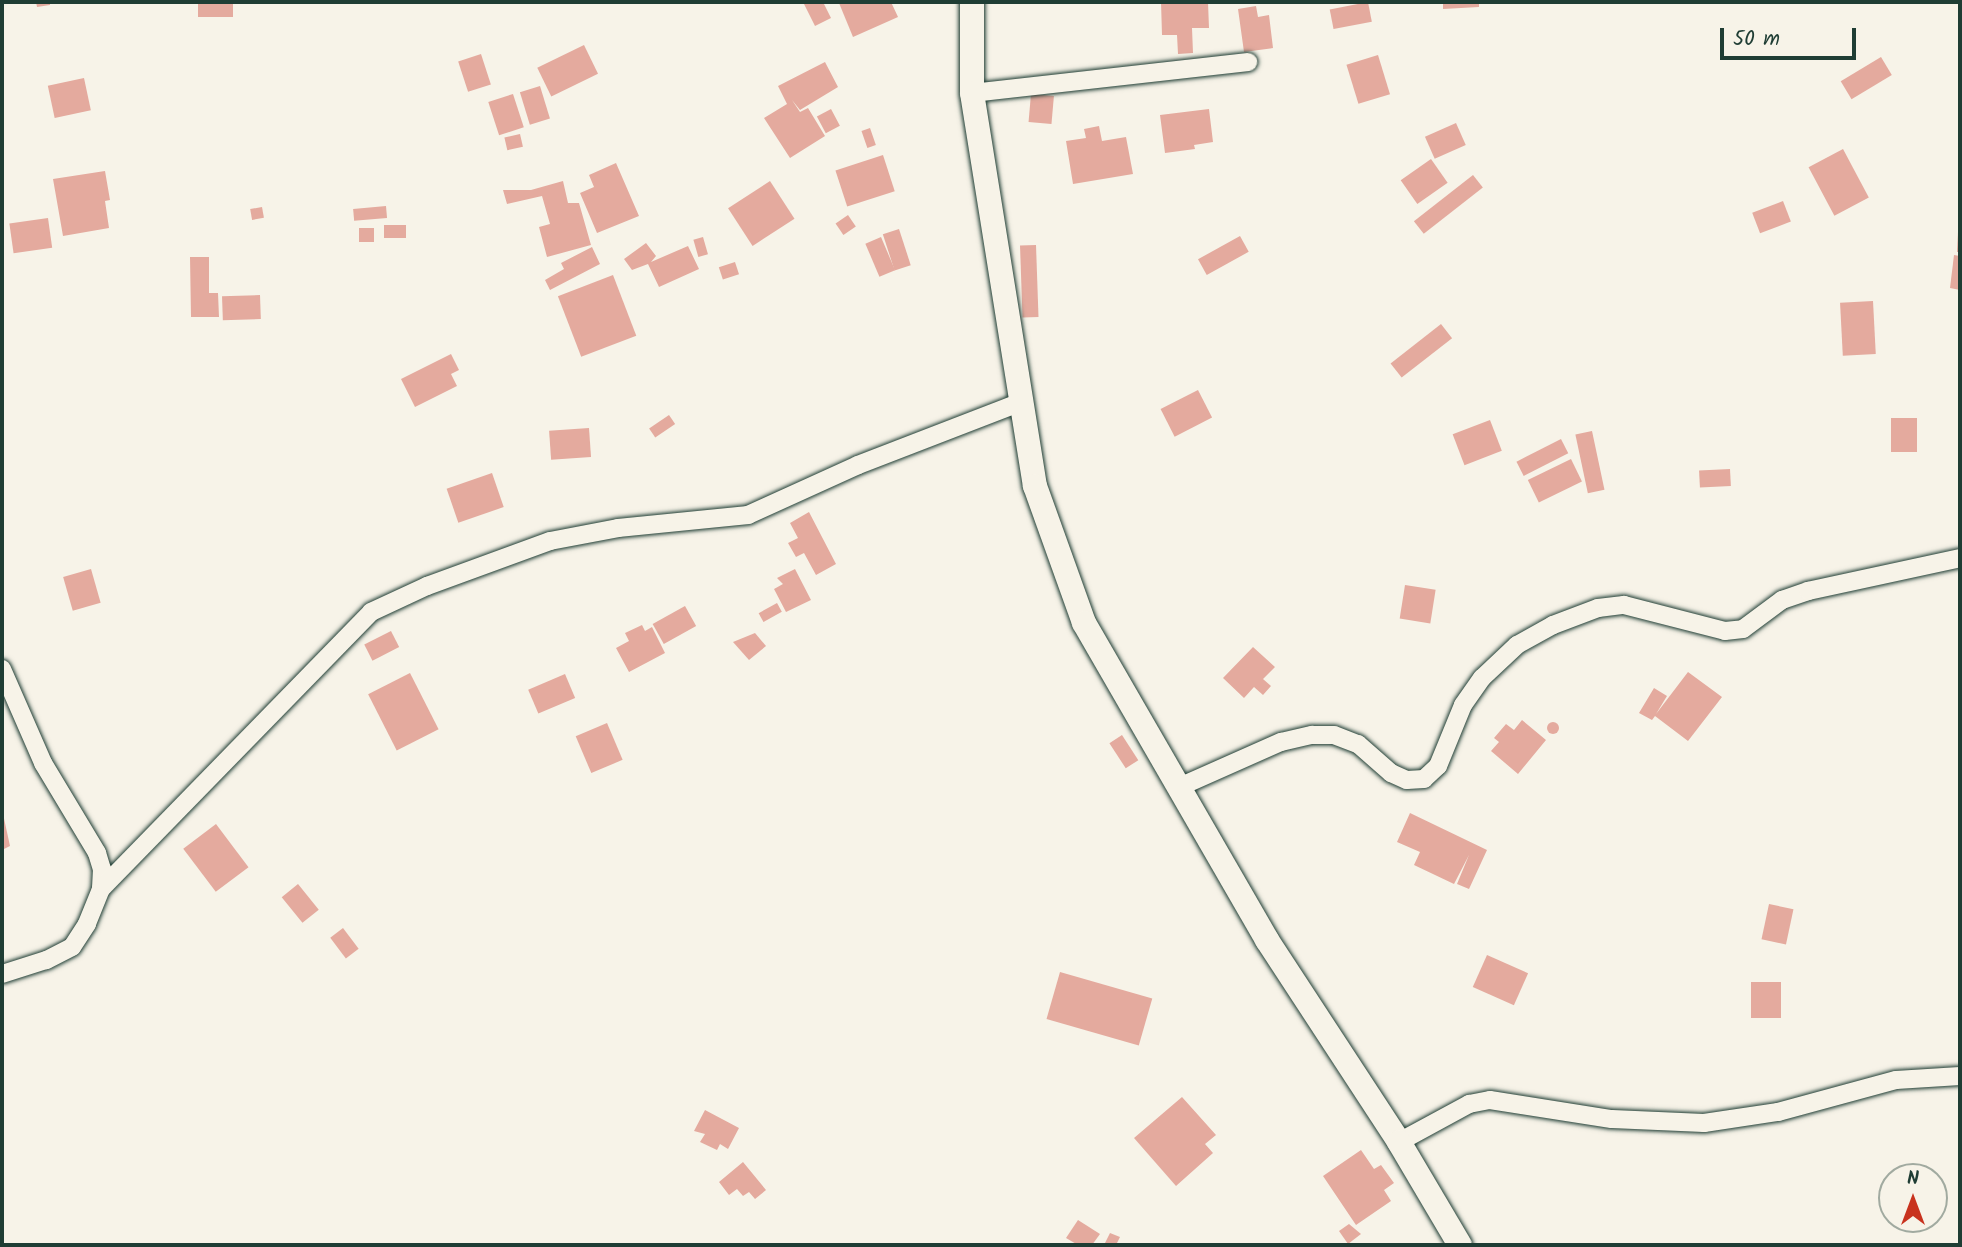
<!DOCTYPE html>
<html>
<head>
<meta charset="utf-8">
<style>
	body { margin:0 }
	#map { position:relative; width:1962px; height:1247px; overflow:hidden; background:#f7f3e8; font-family:Kalam,sans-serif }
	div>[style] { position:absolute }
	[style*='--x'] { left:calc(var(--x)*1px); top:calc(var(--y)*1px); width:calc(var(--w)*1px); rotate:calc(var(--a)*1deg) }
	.building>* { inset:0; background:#e4aa9e; transform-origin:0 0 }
	.round { border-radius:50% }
	.roads { filter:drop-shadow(0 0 2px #1f3d34) drop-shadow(0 0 2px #1f3d34) }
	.street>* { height:18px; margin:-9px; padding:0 9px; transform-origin:9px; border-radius:9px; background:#f7f3e8 }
	.secondary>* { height:24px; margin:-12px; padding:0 12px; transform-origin:12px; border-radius:12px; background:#f7f3e8 }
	span { translate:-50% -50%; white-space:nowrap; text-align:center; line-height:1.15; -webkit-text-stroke:5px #f7f3e8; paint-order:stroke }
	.frame { position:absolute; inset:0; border:4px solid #1f3d34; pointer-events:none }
	.north { position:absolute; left:1878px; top:1163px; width:70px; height:70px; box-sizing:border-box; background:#f7f3e8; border:2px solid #a1aaa0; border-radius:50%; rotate:0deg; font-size:19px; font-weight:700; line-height:28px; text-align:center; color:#1f3d34 }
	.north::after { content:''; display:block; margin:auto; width:24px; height:32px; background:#c8321e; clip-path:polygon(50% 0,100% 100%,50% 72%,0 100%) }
	.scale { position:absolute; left:1720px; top:28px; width:136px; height:32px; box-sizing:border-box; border:4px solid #1f3d34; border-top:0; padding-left:9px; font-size:21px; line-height:24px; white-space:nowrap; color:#1f3d34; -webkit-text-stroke:5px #f7f3e8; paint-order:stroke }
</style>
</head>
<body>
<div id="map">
	<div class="building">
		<div style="clip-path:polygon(36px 2px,50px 2px,50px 5px,37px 7px)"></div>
		<div style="left:198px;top:2px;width:35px;height:15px"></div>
		<div style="clip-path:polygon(803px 2px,823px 2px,831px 18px,815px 26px)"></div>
		<div style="clip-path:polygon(842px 2px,891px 2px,898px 17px,853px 37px,839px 3px)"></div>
		<div style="clip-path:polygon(1161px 2px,1208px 2px,1209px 28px,1192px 28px,1193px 53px,1178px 54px,1177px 35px,1162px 35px)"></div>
		<div style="left:1368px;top:2px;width:20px;height:39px;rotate:79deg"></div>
		<div style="clip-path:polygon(1443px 2px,1479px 2px,1479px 7px,1443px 9px)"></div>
		<div style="clip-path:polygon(1256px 6px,1258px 17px,1269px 15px,1273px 48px,1244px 52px,1238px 9px)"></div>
		<div style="left:584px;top:45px;width:32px;height:52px;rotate:64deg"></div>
		<div style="left:481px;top:54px;width:32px;height:24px;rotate:72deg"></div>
		<div style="left:1378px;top:55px;width:41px;height:33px;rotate:73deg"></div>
		<div style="left:1881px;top:57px;width:21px;height:47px;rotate:59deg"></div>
		<div style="clip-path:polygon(825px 62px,838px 87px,800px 110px,792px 100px,800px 112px,808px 108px,825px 136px,790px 158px,764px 118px,787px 104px,778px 86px)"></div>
		<div style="left:84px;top:78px;width:33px;height:37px;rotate:78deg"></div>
		<div style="left:540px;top:86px;width:34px;height:21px;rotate:73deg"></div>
		<div style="left:513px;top:94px;width:35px;height:26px;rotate:72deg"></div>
		<div style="left:1031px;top:94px;width:23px;height:28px;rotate:5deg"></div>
		<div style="left:831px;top:109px;width:19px;height:16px;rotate:62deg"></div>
		<div style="clip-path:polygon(1209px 109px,1213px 142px,1194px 145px,1195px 149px,1165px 153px,1160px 115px)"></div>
		<div style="left:1456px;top:123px;width:24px;height:34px;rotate:66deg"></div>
		<div style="clip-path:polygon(1099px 126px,1102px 141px,1126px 137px,1133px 174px,1073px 184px,1066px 141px,1086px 138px,1084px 129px)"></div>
		<div style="left:870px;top:128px;width:18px;height:9px;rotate:71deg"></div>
		<div style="left:520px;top:134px;width:13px;height:16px;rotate:77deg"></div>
		<div style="left:1843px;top:149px;width:55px;height:39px;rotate:62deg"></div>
		<div style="left:883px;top:155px;width:38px;height:50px;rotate:72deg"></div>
		<div style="left:1431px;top:159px;width:29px;height:37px;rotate:55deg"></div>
		<div style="clip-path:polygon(616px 163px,639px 216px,597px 233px,580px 193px,594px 187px,589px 175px)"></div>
		<div style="clip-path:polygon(105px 171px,110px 200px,105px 201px,109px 228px,63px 236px,53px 179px)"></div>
		<div style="left:1473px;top:175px;width:16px;height:75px;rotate:52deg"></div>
		<div style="clip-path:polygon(563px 181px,568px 203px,579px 203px,591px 245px,547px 257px,539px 227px,550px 224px,542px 196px,507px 204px,503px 190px,531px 190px)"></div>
		<div style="left:770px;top:181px;width:45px;height:50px;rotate:57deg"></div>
		<div style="left:1783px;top:201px;width:22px;height:33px;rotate:69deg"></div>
		<div style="left:386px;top:206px;width:12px;height:33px;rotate:85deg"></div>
		<div style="left:262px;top:207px;width:11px;height:12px;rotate:80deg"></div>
		<div style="left:848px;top:215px;width:14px;height:15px;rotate:56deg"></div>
		<div style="left:48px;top:218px;width:30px;height:39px;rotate:82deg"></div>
		<div style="left:406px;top:225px;width:13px;height:22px;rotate:90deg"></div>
		<div style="left:359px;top:228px;width:15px;height:14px"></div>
		<div style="left:899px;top:229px;width:38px;height:17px;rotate:72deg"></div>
		<div style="clip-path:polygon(1958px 232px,1960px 232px,1960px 252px,1957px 252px)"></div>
		<div style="left:1240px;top:236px;width:18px;height:48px;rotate:61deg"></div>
		<div style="left:703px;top:237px;width:18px;height:10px;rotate:74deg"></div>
		<div style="left:881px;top:237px;width:36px;height:17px;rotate:67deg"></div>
		<div style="clip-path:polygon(646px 243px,656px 256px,651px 262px,688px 246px,699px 269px,659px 287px,648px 264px,632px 270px,624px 259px)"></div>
		<div style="left:1036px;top:245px;width:72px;height:16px;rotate:88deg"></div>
		<div style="clip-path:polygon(592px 247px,600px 264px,550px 290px,545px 280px,564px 269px,561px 263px)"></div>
		<div style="clip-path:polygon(1954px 255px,1960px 256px,1960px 290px,1950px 288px)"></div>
		<div style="clip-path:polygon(190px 257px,209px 257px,209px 293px,218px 293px,219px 317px,191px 317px)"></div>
		<div style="left:735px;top:262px;width:13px;height:17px;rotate:72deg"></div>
		<div style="left:613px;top:275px;width:65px;height:59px;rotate:69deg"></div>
		<div style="left:260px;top:295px;width:24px;height:38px;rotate:88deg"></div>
		<div style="left:1873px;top:301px;width:53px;height:33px;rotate:87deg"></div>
		<div style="left:1441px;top:324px;width:18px;height:64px;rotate:52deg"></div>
		<div style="clip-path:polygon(451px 354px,459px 370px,451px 374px,457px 386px,415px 407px,401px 379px)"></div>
		<div style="left:1198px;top:390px;width:31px;height:42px;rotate:63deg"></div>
		<div style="left:669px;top:415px;width:11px;height:24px;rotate:56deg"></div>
		<div style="left:1891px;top:418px;width:26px;height:34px"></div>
		<div style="left:1490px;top:420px;width:33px;height:40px;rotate:69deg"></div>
		<div style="left:589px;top:428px;width:29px;height:40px;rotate:86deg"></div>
		<div style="left:1592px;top:431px;width:60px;height:17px;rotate:78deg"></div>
		<div style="left:1561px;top:439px;width:16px;height:50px;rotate:63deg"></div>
		<div style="left:1571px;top:459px;width:25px;height:48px;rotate:64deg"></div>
		<div style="left:1730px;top:469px;width:17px;height:31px;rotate:87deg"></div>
		<div style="left:492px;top:473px;width:36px;height:48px;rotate:71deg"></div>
		<div style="clip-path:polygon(809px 512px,836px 564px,816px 575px,804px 553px,796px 557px,788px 543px,798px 538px,790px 523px)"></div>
		<div style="left:91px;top:569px;width:35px;height:29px;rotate:74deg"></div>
		<div style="clip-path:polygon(795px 569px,811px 600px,786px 612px,774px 589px,783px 584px,777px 578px)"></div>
		<div style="left:1405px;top:585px;width:31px;height:34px;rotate:9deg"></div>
		<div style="left:777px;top:603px;width:10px;height:21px;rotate:61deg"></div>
		<div style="left:685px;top:606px;width:23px;height:37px;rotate:61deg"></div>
		<div style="clip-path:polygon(642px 625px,645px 631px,652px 627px,665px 653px,629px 672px,616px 648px,629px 641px,625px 633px)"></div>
		<div style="left:391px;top:631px;width:18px;height:30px;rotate:63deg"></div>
		<div style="clip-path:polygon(755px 633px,766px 646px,749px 660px,733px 642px)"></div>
		<div style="clip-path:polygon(1253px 647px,1275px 667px,1263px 679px,1271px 686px,1263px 695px,1254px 687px,1244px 698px,1223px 678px)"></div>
		<div style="clip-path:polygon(1688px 672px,1722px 697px,1688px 741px,1655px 716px,1652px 720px,1639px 713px,1654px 688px,1667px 696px,1656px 714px)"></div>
		<div style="left:410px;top:673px;width:63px;height:47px;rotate:63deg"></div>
		<div style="left:565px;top:674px;width:26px;height:40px;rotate:67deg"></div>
		<div style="clip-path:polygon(1522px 720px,1546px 740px,1518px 774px,1491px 751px,1499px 742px,1494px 738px,1506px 724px,1514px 730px)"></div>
		<div class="round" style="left:1547px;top:722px;width:12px;height:12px"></div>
		<div style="left:607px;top:723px;width:40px;height:34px;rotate:67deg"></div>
		<div style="left:1122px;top:735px;width:30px;height:15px;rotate:57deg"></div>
		<div style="clip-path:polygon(1410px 813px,1487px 850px,1469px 889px,1457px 884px,1469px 855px,1454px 884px,1414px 865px,1420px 852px,1397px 842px)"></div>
		<div style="clip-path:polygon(3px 814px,10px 846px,2px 850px,2px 815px)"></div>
		<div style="left:216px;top:824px;width:54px;height:41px;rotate:53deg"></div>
		<div style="left:298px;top:884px;width:33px;height:21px;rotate:51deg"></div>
		<div style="left:1769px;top:904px;width:25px;height:36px;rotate:12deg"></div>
		<div style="left:343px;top:928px;width:26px;height:16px;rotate:53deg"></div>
		<div style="left:1487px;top:955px;width:45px;height:35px;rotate:24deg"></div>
		<div style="left:1060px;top:972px;width:96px;height:49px;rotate:16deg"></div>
		<div style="left:1751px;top:982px;width:30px;height:36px"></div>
		<div style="clip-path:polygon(1182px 1097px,1216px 1135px,1205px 1144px,1213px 1153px,1176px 1186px,1134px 1138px)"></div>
		<div style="clip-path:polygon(705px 1110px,739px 1128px,728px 1149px,720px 1144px,717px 1150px,700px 1142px,705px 1134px,694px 1131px)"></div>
		<div style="clip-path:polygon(1361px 1150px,1374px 1169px,1381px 1165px,1394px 1183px,1384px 1190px,1391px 1201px,1356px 1225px,1323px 1176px)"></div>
		<div style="clip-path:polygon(743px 1162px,766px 1190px,755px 1199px,749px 1192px,743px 1196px,737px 1189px,729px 1195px,719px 1182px)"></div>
		<div style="clip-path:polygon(1078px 1220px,1100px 1234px,1092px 1245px,1078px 1245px,1066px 1238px)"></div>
		<div style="clip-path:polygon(1349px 1224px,1361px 1234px,1348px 1244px,1339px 1231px)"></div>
		<div style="clip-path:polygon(1110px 1233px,1120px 1237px,1116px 1245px,1105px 1243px)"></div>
	</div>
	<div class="roads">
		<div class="street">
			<div style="--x:972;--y:93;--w:278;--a:-6.4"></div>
			<div style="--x:2;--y:669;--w:103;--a:66.4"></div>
			<div style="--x:43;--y:763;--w:105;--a:59"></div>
			<div style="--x:97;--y:853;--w:17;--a:73"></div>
			<div style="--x:102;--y:869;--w:20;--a:93"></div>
			<div style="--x:101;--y:889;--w:38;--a:112"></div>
			<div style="--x:87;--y:924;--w:27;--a:123"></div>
			<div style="--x:72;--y:947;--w:29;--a:153"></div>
			<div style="--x:46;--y:960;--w:46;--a:162.3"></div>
			<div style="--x:1177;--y:788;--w:114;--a:-23.9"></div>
			<div style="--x:1281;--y:742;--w:32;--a:-13"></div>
			<div style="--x:1312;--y:735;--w:22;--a:0"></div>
			<div style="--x:1334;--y:735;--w:26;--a:21"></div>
			<div style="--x:1358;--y:744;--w:44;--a:41.3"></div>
			<div style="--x:1391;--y:773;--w:17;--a:24"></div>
			<div style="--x:1407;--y:780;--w:17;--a:-3"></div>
			<div style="--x:1424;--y:779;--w:19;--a:-43"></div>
			<div style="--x:1438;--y:766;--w:66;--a:-67.7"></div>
			<div style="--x:1463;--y:705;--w:33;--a:-55"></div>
			<div style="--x:1482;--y:678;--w:48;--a:-43.3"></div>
			<div style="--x:1517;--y:645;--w:41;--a:-29.1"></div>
			<div style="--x:1553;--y:625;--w:48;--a:-20.7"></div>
			<div style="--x:1598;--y:608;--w:26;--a:-7"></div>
			<div style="--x:1624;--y:605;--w:104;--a:14.4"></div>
			<div style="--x:1725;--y:631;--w:18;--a:-6"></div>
			<div style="--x:1743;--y:629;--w:49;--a:-36.6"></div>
			<div style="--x:1782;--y:600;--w:28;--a:-19"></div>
			<div style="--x:1808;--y:591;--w:156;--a:-12.2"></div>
			<div style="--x:101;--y:889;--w:387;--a:-45.7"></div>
			<div style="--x:371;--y:612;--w:62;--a:-24.9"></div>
			<div style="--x:427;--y:586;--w:131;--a:-20.1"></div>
			<div style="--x:550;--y:541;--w:69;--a:-10.8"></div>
			<div style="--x:618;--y:528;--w:131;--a:-5.7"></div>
			<div style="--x:748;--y:515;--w:121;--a:-24.4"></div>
			<div style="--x:858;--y:465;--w:175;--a:-21.1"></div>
			<div style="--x:1399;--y:1142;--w:80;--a:-28.5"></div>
			<div style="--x:1469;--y:1104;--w:21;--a:-11"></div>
			<div style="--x:1490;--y:1100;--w:123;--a:8.9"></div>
			<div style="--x:1612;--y:1119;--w:92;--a:2.5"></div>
			<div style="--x:1704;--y:1123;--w:75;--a:-8.5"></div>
			<div style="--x:1778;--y:1112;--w:122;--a:-15.2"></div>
			<div style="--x:1896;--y:1080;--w:64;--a:-3.6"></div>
		</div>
		<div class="secondary">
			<div style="--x:972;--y:2;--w:91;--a:90"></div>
			<div style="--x:972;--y:93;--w:398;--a:80.9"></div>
			<div style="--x:1035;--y:486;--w:145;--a:70.3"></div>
			<div style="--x:1084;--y:623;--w:366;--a:60"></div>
			<div style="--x:1267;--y:940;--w:241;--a:56.8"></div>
			<div style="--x:1399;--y:1142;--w:120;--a:59.4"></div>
		</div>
	</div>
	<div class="frame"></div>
	<div class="north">N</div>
	<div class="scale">50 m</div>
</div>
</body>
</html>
